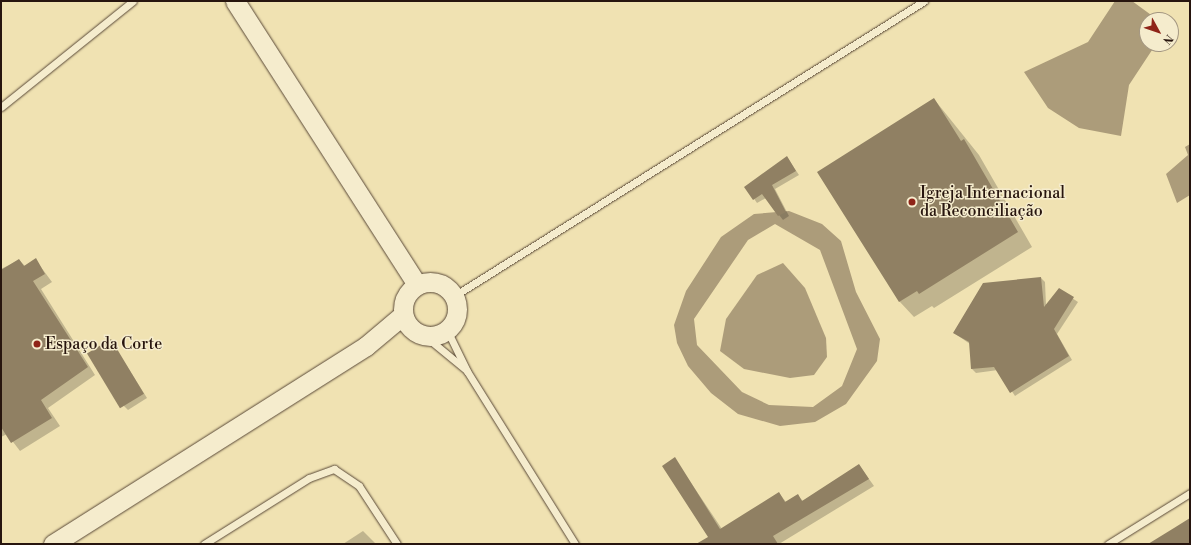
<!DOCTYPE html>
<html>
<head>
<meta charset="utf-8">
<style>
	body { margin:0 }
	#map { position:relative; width:1191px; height:545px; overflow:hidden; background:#f0e2b2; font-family:"Libre Bodoni",serif }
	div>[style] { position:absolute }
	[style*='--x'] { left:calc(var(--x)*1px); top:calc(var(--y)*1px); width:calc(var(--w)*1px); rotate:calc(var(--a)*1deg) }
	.water>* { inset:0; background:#ac9c7a }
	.shadow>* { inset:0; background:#0003 }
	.building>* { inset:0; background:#908063; transform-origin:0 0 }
	.roads { filter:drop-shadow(0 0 1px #594837) drop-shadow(0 0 1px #594837) }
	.service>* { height:7px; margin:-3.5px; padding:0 3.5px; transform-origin:3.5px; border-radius:3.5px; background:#f5eccd }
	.tertiary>* { height:19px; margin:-9.5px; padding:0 9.5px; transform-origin:9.5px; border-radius:9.5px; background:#f5eccd }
	.tertiary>.ring { margin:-9.5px; padding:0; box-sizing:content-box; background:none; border:19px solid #f5eccd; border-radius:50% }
	.dots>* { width:11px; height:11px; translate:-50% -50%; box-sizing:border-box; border:2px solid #f5eccd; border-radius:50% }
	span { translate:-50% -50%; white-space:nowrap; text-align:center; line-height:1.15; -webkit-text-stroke:3px #f5eccd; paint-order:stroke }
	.poi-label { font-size:16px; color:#27150e }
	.left { translate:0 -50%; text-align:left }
	.frame { position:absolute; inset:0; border:2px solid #27150e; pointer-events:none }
	.north { position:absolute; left:1139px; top:12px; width:40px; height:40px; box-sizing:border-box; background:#f5eccd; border:1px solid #a39681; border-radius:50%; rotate:130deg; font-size:11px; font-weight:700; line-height:16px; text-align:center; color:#27150e }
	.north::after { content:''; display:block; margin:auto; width:14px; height:18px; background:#8f2418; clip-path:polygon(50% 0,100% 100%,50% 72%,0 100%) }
</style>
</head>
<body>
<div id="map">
	<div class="water">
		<div style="clip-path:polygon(1115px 1px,1132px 1px,1158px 20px,1147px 20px,1147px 44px,1156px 44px,1129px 85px,1121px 136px,1079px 128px,1048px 108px,1024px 72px,1088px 42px)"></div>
		<div style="clip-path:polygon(1190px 144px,1190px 195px,1177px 203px,1166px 174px,1188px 155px,1185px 147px)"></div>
		<div style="clip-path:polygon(evenodd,789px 211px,822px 224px,841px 241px,856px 292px,880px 339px,877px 361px,846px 404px,815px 422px,780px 426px,738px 414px,711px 393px,688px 366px,677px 343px,674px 325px,686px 291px,721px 237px,754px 214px,789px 211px,775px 224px,820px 250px,857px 349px,842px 386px,813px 407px,769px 405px,742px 392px,697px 345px,694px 319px,748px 240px,775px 224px)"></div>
		<div style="clip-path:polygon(783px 263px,805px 288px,826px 338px,827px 357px,814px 375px,790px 378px,744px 369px,720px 351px,726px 319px,757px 275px)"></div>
	</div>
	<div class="shadow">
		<div style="clip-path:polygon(934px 99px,979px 155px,1032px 247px,934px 308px,932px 306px,914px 317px,900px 302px,819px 172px)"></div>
		<div style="clip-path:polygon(787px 157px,799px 175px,775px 189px,789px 216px,783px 220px,766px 198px,757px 203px,746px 187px)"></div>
		<div style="clip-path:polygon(35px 259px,52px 282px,41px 289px,95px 375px,48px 408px,60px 426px,20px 451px,7px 434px,1px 437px,1px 269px,19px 260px,25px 266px)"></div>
		<div style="clip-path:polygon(1041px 278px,1045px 282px,1046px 305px,1060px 290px,1078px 302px,1057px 334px,1072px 360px,1015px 396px,998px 370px,976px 373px,972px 369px,970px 344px,954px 333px)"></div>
		<div style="clip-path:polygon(111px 341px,147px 398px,128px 410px,124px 406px)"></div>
		<div style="clip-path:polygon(675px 459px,722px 529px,779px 493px,786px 502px,797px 495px,803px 501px,859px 465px,874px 486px,779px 544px,703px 544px,710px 539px)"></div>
		<div style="clip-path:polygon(363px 531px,376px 544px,343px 544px)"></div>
	</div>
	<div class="building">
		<div style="clip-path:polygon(934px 98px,961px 141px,964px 139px,1018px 232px,919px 294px,917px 291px,899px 302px,817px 172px)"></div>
		<div style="clip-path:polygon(787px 156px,796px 171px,772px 185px,786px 212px,778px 216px,762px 194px,753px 200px,744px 187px)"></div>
		<div style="clip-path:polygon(36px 258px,45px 274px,33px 281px,88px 367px,41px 400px,52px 418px,11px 443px,1px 427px,1px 270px,19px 259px,24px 266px)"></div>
		<div style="clip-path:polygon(1041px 277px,1044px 307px,1059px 288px,1074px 297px,1054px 329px,1069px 356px,1010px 393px,994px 367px,971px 369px,969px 342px,953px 333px,983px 283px)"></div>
		<div style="left:111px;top:339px;width:64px;height:28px;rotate:59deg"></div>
		<div style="clip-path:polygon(675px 457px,720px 529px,779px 492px,785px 502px,798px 494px,802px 501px,859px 464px,869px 479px,773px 536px,778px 544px,696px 544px,708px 537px,662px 466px)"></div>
		<div style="clip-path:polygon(1190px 518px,1190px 544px,1148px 544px,1174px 528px)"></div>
	</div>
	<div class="roads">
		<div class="service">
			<div style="--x:1;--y:107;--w:169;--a:-38.8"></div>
			<div style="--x:454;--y:296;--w:555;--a:-32.11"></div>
			<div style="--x:447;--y:330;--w:46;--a:64"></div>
			<div style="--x:467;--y:371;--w:204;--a:58"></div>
			<div style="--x:425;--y:336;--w:52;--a:39.5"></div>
			<div style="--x:204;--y:544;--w:124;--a:-32.2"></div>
			<div style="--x:309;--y:478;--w:27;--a:-20"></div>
			<div style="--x:334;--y:469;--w:30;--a:34"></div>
			<div style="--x:359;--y:486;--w:69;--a:56.8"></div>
			<div style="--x:1108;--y:544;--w:97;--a:-31.9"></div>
		</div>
		<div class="tertiary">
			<div style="--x:235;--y:1;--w:337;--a:57.3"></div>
			<div class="ring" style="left:403px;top:282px;width:35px;height:35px"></div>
			<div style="--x:53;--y:544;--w:370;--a:-32.3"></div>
			<div style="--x:366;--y:346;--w:48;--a:-40"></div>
		</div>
	</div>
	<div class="dots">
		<div style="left:912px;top:202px;background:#8f2418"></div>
		<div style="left:37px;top:344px;background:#8f2418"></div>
	</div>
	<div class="poi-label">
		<span class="left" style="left:920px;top:202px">Igreja Internacional<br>da Reconciliação</span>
		<span class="left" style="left:45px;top:344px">Espaço da Corte</span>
	</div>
	<div class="frame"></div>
	<div class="north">N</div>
</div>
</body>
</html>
